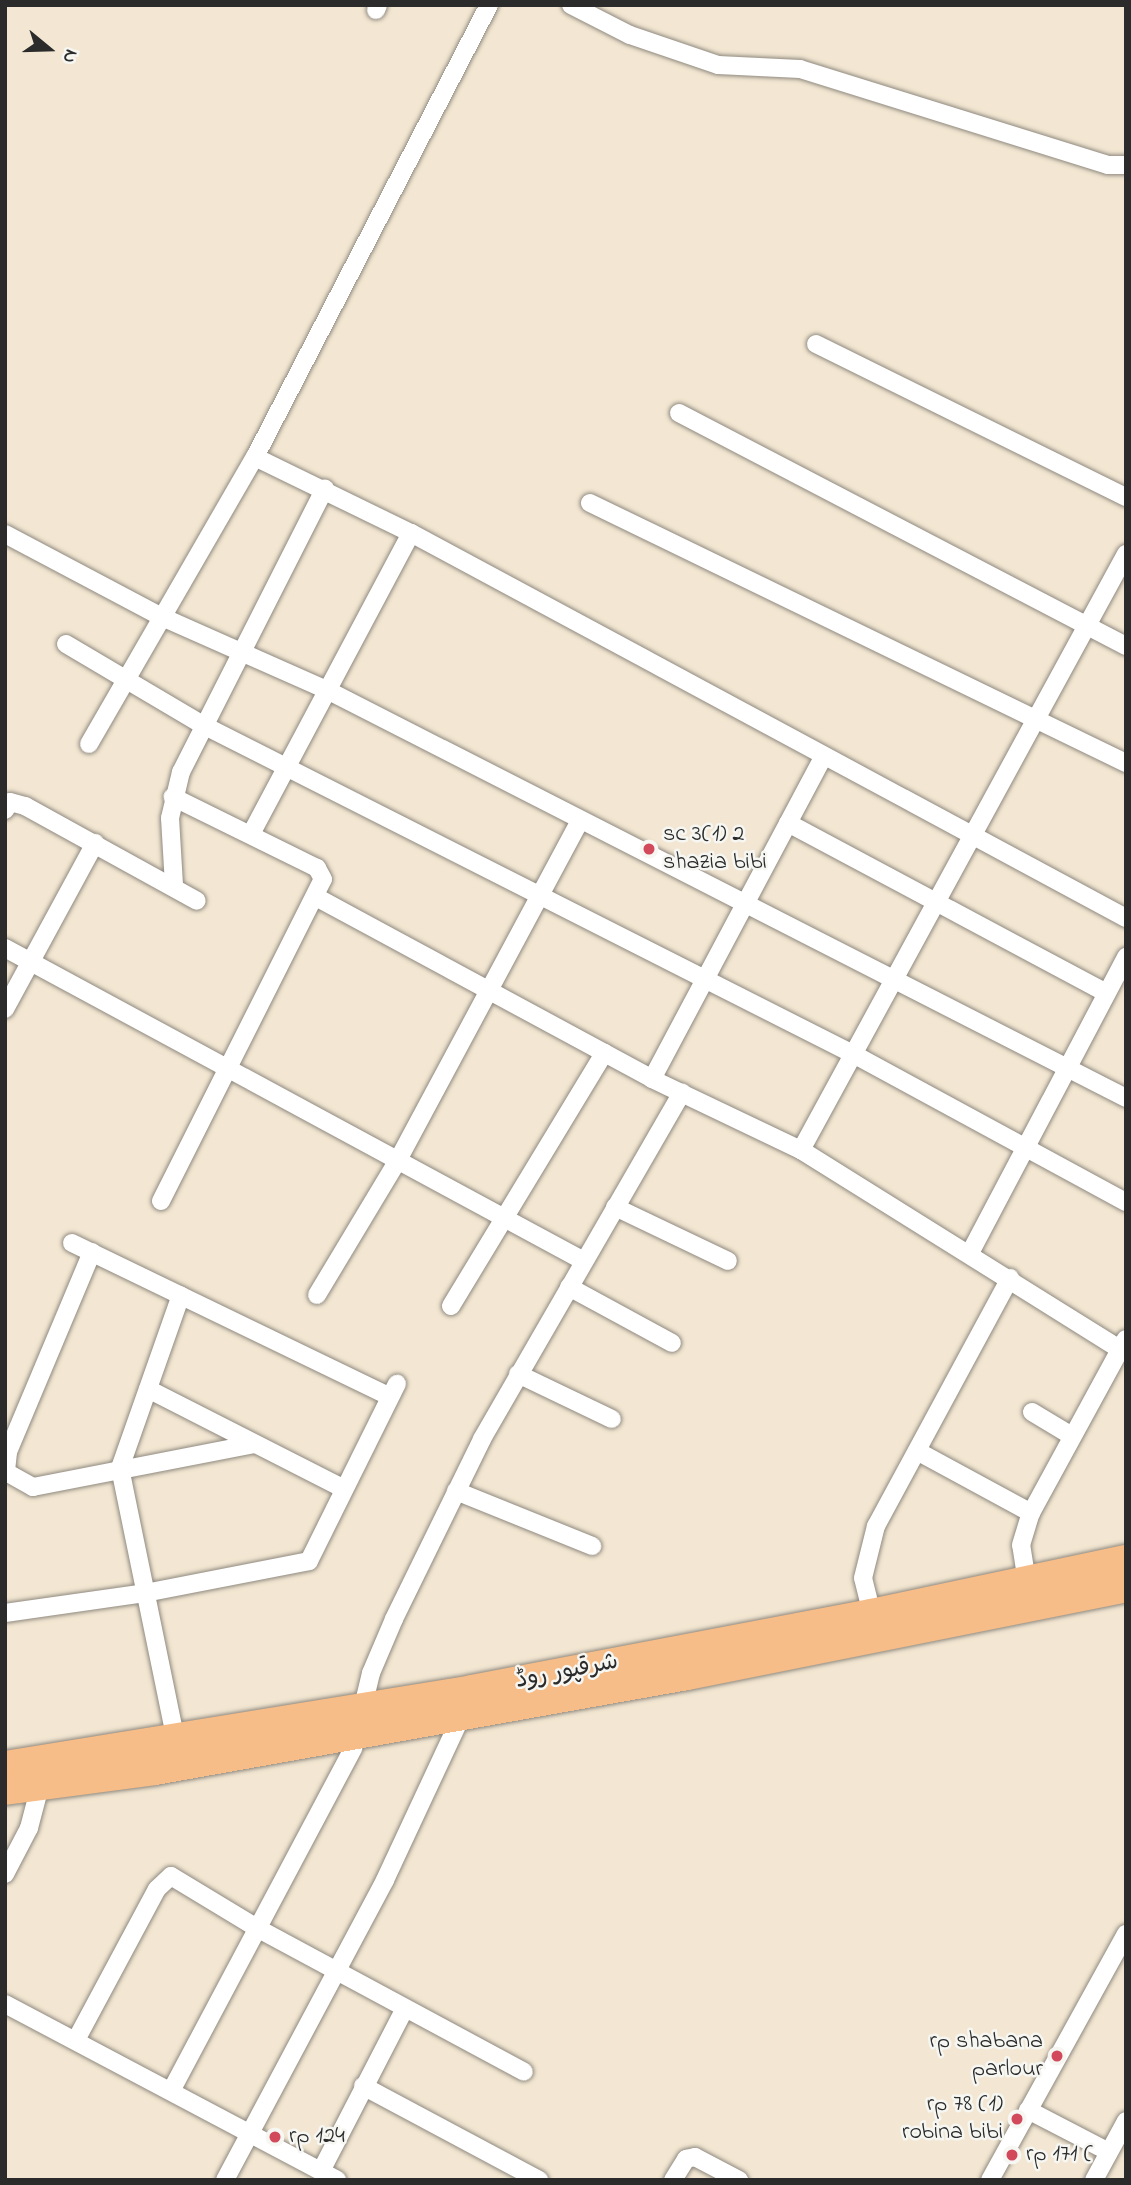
<!DOCTYPE html>
<html>
<head>
<meta charset="utf-8">
<style>
	body { margin:0 }
	#map { position:relative; width:1131px; height:2185px; overflow:hidden; background:#f3e7d3; font-family:"Indie Flower","Playpen Sans Arabic",sans-serif }
	div>[style] { position:absolute }
	[style*='--x'] { left:calc(var(--x)*1px); top:calc(var(--y)*1px); width:calc(var(--w)*1px); rotate:calc(var(--a)*1deg) }
	.roads { filter:drop-shadow(0 0 2px #8f897f) drop-shadow(0 0 2px #8f897f) }
	.street>* { height:18px; margin:-9px; padding:0 9px; transform-origin:9px; border-radius:9px; background:#fff }
	.primary>* { height:30px; margin:-15px; padding:0 15px; transform-origin:15px; border-radius:15px; background:#f7bd88 }
	.dots>* { width:19px; height:19px; translate:-50% -50%; box-sizing:border-box; border:4px solid #f6f6f2; border-radius:50% }
	span { translate:-50% -50%; white-space:nowrap; text-align:center; line-height:1.15; -webkit-text-stroke:5px #f6f6f2; paint-order:stroke }
	.poi-label { font-size:24px; color:#2b2b2b }
	.left { translate:0 -50%; text-align:left }
	.right { translate:-100% -50%; text-align:right }
	.street-label { font-size:24px; color:#2b2b2b }
	.frame { position:absolute; inset:0; border:7px solid #2b2b2b; pointer-events:none }
	.north { position:absolute; left:14px; top:14px; width:70px; height:70px; -webkit-text-stroke:5px #f6f6f2; paint-order:stroke; rotate:109deg; font-size:19px; font-weight:700; line-height:28px; text-align:center; color:#2b2b2b }
	.north::after { content:''; display:block; margin:auto; width:24px; height:32px; background:#2b2b2b; clip-path:polygon(50% 0,100% 100%,50% 72%,0 100%) }
</style>
</head>
<body>
<div id="map">
	<div class="roads">
		<div class="street">
			<div style="--x:571;--y:5;--w:66;--a:27"></div>
			<div style="--x:630;--y:35;--w:93;--a:18.8"></div>
			<div style="--x:718;--y:65;--w:82;--a:2.8"></div>
			<div style="--x:800;--y:69;--w:323;--a:17.3"></div>
			<div style="--x:1108;--y:165;--w:18;--a:0"></div>
			<div style="--x:376;--y:10;--w:5;--a:-68"></div>
			<div style="--x:816;--y:344;--w:346;--a:26.3"></div>
			<div style="--x:679;--y:413;--w:504;--a:27.53"></div>
			<div style="--x:255;--y:457;--w:174;--a:26"></div>
			<div style="--x:411;--y:533;--w:812;--a:28.3"></div>
			<div style="--x:590;--y:503;--w:596;--a:25.88"></div>
			<div style="--x:5;--y:534;--w:178;--a:27.9"></div>
			<div style="--x:162;--y:617;--w:183;--a:23.9"></div>
			<div style="--x:329;--y:691;--w:895;--a:27.05"></div>
			<div style="--x:66;--y:644;--w:159;--a:30.6"></div>
			<div style="--x:203;--y:725;--w:729;--a:26.85"></div>
			<div style="--x:853;--y:1054;--w:311;--a:28.5"></div>
			<div style="--x:89;--y:744;--w:332;--a:-60"></div>
			<div style="--x:255;--y:457;--w:509;--a:-62.63"></div>
			<div style="--x:5;--y:810;--w:9;--a:-58"></div>
			<div style="--x:10;--y:802;--w:16;--a:15"></div>
			<div style="--x:25;--y:806;--w:196;--a:28.9"></div>
			<div style="--x:788;--y:823;--w:361;--a:28.1"></div>
			<div style="--x:251;--y:834;--w:341;--a:-62"></div>
			<div style="--x:174;--y:885;--w:67;--a:-93.4"></div>
			<div style="--x:170;--y:818;--w:47;--a:-76.6"></div>
			<div style="--x:181;--y:772;--w:318;--a:-63.1"></div>
			<div style="--x:316;--y:897;--w:382;--a:28.4"></div>
			<div style="--x:652;--y:1079;--w:165;--a:25.5"></div>
			<div style="--x:801;--y:1150;--w:376;--a:32"></div>
			<div style="--x:5;--y:948;--w:658;--a:28.4"></div>
			<div style="--x:5;--y:1009;--w:189;--a:-61.5"></div>
			<div style="--x:652;--y:1079;--w:364;--a:-62"></div>
			<div style="--x:801;--y:1150;--w:679;--a:-61.4"></div>
			<div style="--x:161;--y:1201;--w:360;--a:-63.3"></div>
			<div style="--x:323;--y:879;--w:13;--a:-119"></div>
			<div style="--x:317;--y:868;--w:161;--a:-153.8"></div>
			<div style="--x:615;--y:1207;--w:125;--a:25.5"></div>
			<div style="--x:72;--y:1243;--w:351;--a:25.8"></div>
			<div style="--x:92;--y:1252;--w:217;--a:112.8"></div>
			<div style="--x:8;--y:1452;--w:20;--a:96"></div>
			<div style="--x:6;--y:1472;--w:31;--a:29"></div>
			<div style="--x:33;--y:1487;--w:226;--a:-11"></div>
			<div style="--x:970;--y:1253;--w:335;--a:-62.2"></div>
			<div style="--x:569;--y:1287;--w:117;--a:28.5"></div>
			<div style="--x:317;--y:1295;--w:157;--a:-59"></div>
			<div style="--x:398;--y:1160;--w:385;--a:-61.8"></div>
			<div style="--x:451;--y:1306;--w:296;--a:-58.8"></div>
			<div style="--x:518;--y:1374;--w:104;--a:25.6"></div>
			<div style="--x:148;--y:1389;--w:220;--a:27"></div>
			<div style="--x:1032;--y:1412;--w:47;--a:31"></div>
			<div style="--x:917;--y:1451;--w:130;--a:28.5"></div>
			<div style="--x:456;--y:1491;--w:147;--a:22"></div>
			<div style="--x:1027;--y:1582;--w:37;--a:-99"></div>
			<div style="--x:1021;--y:1545;--w:34;--a:-73"></div>
			<div style="--x:1031;--y:1513;--w:198;--a:-61.4"></div>
			<div style="--x:5;--y:1613;--w:141;--a:-8.1"></div>
			<div style="--x:145;--y:1593;--w:167;--a:-11"></div>
			<div style="--x:309;--y:1561;--w:198;--a:-63.6"></div>
			<div style="--x:874;--y:1622;--w:45;--a:-104"></div>
			<div style="--x:863;--y:1578;--w:54;--a:-76"></div>
			<div style="--x:876;--y:1526;--w:282;--a:-61.6"></div>
			<div style="--x:175;--y:1736;--w:274;--a:-101.6"></div>
			<div style="--x:120;--y:1468;--w:183;--a:-70.6"></div>
			<div style="--x:5;--y:1874;--w:52;--a:-62.4"></div>
			<div style="--x:29;--y:1828;--w:43;--a:-75.3"></div>
			<div style="--x:5;--y:2004;--w:376;--a:27.9"></div>
			<div style="--x:76;--y:2040;--w:171;--a:-61.8"></div>
			<div style="--x:157;--y:1889;--w:19;--a:-43"></div>
			<div style="--x:171;--y:1876;--w:100;--a:31.2"></div>
			<div style="--x:257;--y:1928;--w:303;--a:28.3"></div>
			<div style="--x:363;--y:2086;--w:200;--a:28.1"></div>
			<div style="--x:171;--y:2091;--w:388;--a:-62"></div>
			<div style="--x:353;--y:1748;--w:77;--a:-76.5"></div>
			<div style="--x:371;--y:1673;--w:59;--a:-66.9"></div>
			<div style="--x:394;--y:1619;--w:200;--a:-63.9"></div>
			<div style="--x:482;--y:1439;--w:400;--a:-60"></div>
			<div style="--x:1028;--y:2110;--w:91;--a:27.4"></div>
			<div style="--x:321;--y:2171;--w:183;--a:-62.7"></div>
			<div style="--x:225;--y:2180;--w:340;--a:-61.9"></div>
			<div style="--x:385;--y:1880;--w:182;--a:-65"></div>
			<div style="--x:673;--y:2180;--w:25;--a:-58"></div>
			<div style="--x:686;--y:2159;--w:9;--a:-13"></div>
			<div style="--x:695;--y:2157;--w:50;--a:27.6"></div>
			<div style="--x:990;--y:2180;--w:281;--a:-61.1"></div>
			<div style="--x:1094;--y:2180;--w:67;--a:-61.5"></div>
		</div>
		<div class="primary">
			<div style="--x:5;--y:1766;--w:473;--a:-9.2"></div>
			<div style="--x:472;--y:1690;--w:406;--a:-10.8"></div>
			<div style="--x:871;--y:1614;--w:261;--a:-12"></div>
			<div style="--x:5;--y:1790;--w:151;--a:-7.6"></div>
			<div style="--x:155;--y:1770;--w:540;--a:-10.12"></div>
			<div style="--x:687;--y:1675;--w:448;--a:-11.3"></div>
		</div>
	</div>
	<div class="dots">
		<div style="left:649px;top:849px;background:#d1495b"></div>
		<div style="left:1057px;top:2056px;background:#d1495b"></div>
		<div style="left:1017px;top:2119px;background:#d1495b"></div>
		<div style="left:275px;top:2137px;background:#d1495b"></div>
		<div style="left:1012px;top:2155px;background:#d1495b"></div>
	</div>
	<div class="poi-label">
		<span class="left" style="left:663px;top:849px">sc 3(1) 2<br>shazia bibi</span>
		<span class="right" style="left:1043px;top:2056px">rp shabana<br>parlour</span>
		<span class="right" style="left:1003px;top:2119px">rp 78 (1)<br>robina bibi</span>
		<span class="left" style="left:289px;top:2137px">rp 124</span>
		<span class="left" style="left:1026px;top:2155px">rp 171 (</span>
	</div>
	<div class="street-label">
		<span style="left:567px;top:1672px;rotate:-11deg">شرقپور روڈ</span>
	</div>
	<div class="frame"></div>
	<div class="north">N</div>
</div>
</body>
</html>
